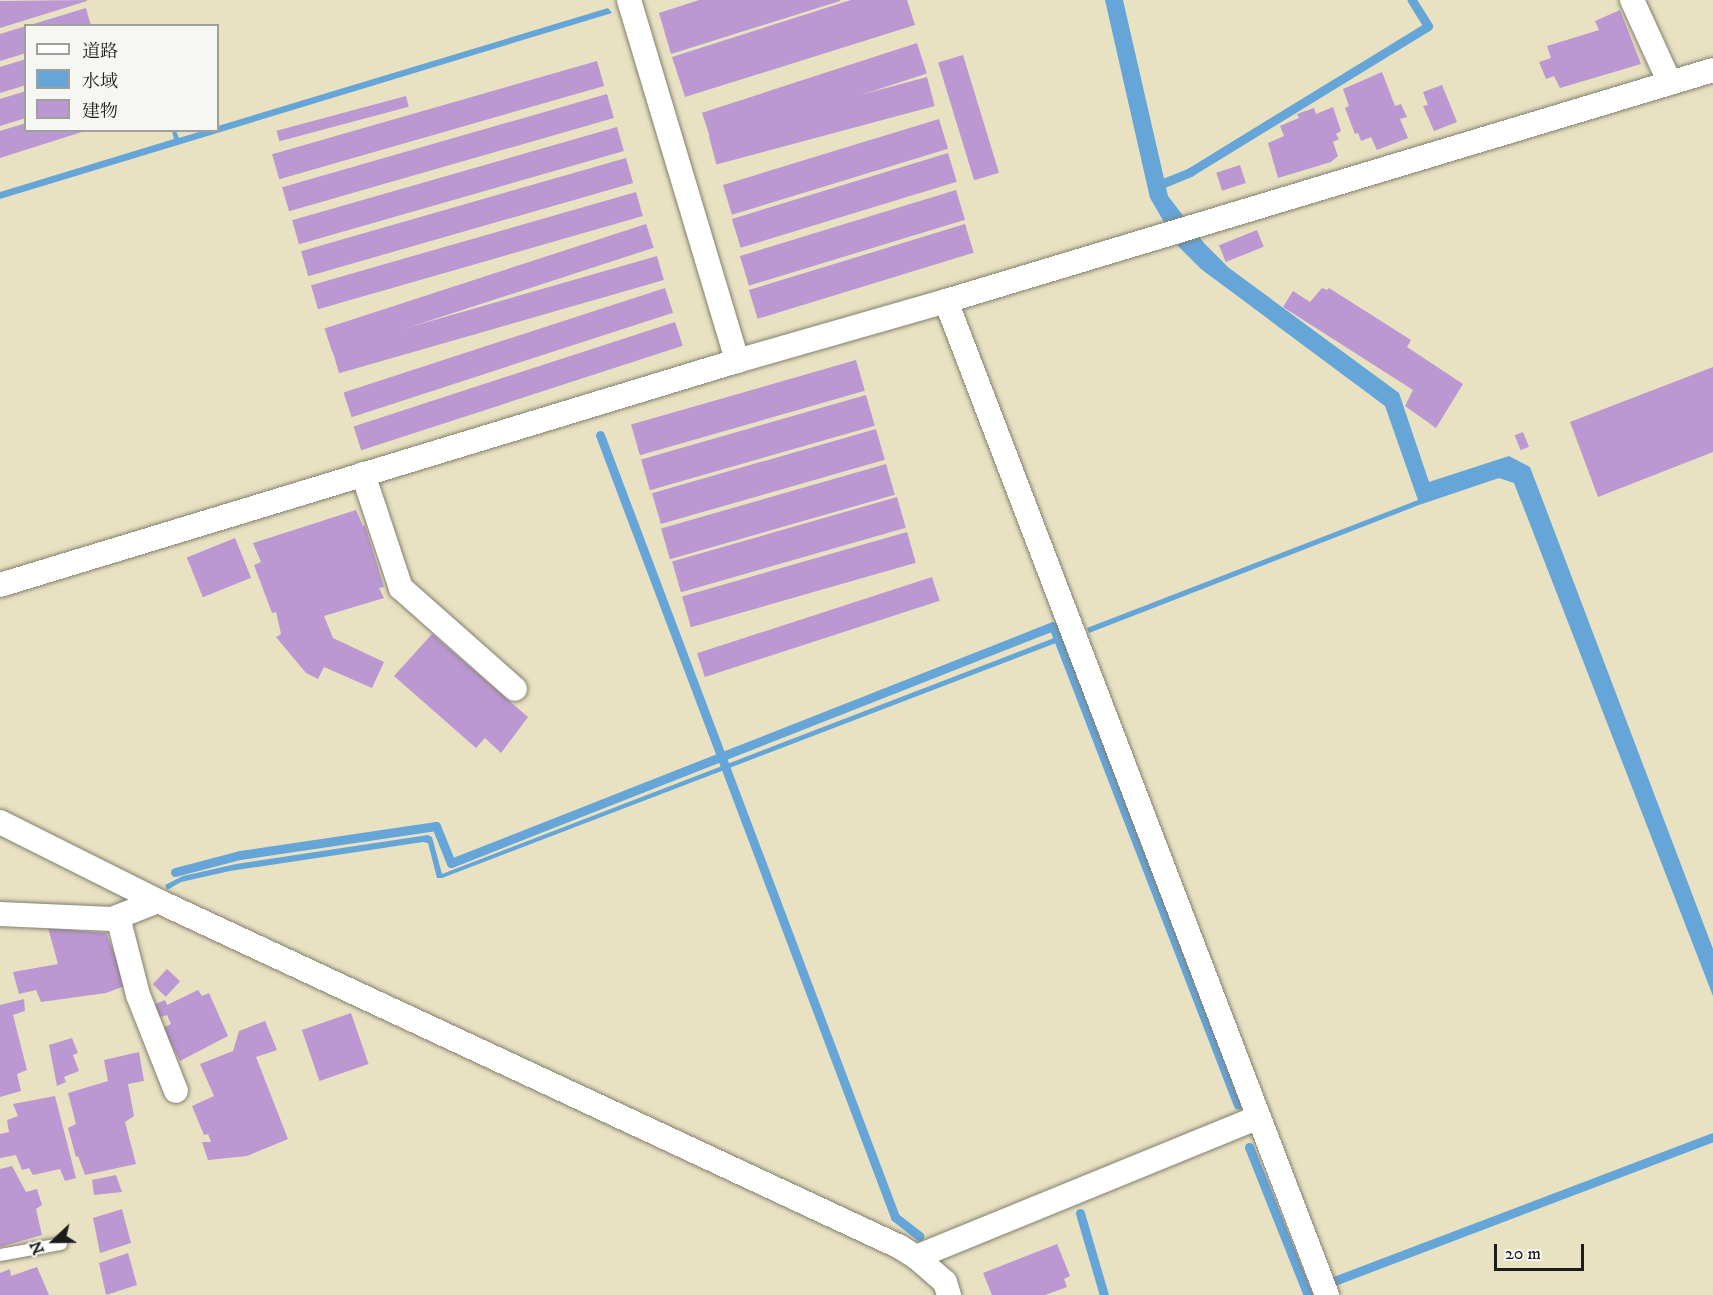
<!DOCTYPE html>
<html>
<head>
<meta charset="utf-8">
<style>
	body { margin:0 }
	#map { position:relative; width:1713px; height:1295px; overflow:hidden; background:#e8e2c2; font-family:"IM FELL DW Pica","Noto Serif JP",serif }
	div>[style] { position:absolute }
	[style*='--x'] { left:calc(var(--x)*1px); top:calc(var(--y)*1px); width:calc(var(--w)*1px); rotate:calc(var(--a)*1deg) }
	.water>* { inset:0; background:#65a5d8 }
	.stream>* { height:9px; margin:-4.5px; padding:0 4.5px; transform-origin:4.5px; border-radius:4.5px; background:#65a5d8 }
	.building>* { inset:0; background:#bb98d2; transform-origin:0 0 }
	.roads { filter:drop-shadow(0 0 2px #827f6f) drop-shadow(0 0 2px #827f6f) }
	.lane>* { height:12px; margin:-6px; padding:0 6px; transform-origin:6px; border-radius:6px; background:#fff }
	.street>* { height:24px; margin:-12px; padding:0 12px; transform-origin:12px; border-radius:12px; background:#fff }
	span { translate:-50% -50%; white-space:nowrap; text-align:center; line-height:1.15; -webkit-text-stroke:4.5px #f6f6f2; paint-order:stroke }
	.legend { position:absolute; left:24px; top:24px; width:195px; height:108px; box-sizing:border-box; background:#f6f6f2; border:2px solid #9f9f9c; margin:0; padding:8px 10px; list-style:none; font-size:18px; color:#1c1c1c }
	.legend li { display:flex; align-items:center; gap:12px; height:30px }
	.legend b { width:30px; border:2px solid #9f9f9c }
	.north { position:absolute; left:24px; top:1211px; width:60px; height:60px; -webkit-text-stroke:4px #f6f6f2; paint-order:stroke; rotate:248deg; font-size:16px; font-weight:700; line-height:24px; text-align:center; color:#1c1c1c }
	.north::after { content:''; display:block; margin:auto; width:21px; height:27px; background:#1c1c1c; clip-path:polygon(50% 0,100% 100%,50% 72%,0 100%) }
	.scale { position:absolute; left:1494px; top:1244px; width:90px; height:27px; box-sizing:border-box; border:3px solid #1c1c1c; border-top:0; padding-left:8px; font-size:18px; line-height:21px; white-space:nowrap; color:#1c1c1c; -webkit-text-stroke:4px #f6f6f2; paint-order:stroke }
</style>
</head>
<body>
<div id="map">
	<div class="water">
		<div style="clip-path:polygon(1105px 0,1123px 0,1168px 196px,1204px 243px,1229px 268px,1399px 393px,1429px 482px,1509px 456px,1530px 467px,1713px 949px,1713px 996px,1514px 483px,1499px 478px,1419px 505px,1089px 633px,1087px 628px,1418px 500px,1385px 406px,1201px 269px,1178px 246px,1150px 198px)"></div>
		<div style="clip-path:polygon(608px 8px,612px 13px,0 199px,0 192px,174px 139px,172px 131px,176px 131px,179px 138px,202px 131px,218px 130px,218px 126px)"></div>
		<div style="clip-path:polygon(1054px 638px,1056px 643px,442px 878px,437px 878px,428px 843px,423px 842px,230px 871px,181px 882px,167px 890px,165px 885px,183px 876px,236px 864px,428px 835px,432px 837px,442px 874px)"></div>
	</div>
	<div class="stream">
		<div style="--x:1156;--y:186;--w:37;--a:-22"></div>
		<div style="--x:1190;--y:172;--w:279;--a:-31.5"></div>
		<div style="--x:1428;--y:26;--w:31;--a:-122"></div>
		<div style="--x:600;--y:435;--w:836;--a:69.33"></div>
		<div style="--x:895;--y:1217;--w:31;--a:38"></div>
		<div style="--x:175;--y:872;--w:67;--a:-14.7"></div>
		<div style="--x:240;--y:855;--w:198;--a:-8.4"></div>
		<div style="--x:436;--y:826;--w:40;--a:68"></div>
		<div style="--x:451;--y:863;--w:647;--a:-21.49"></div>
		<div style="--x:1053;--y:626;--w:513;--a:68.88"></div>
		<div style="--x:1249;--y:1147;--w:159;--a:68.3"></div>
		<div style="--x:1080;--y:1213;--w:85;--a:73.7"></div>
		<div style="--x:1334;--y:1281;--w:405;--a:-20.8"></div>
	</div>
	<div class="building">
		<div style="clip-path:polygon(87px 0,87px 1px,0 28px,0 1px)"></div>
		<div style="clip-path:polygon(699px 0,840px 0,840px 1px,671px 54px,659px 13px)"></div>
		<div style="clip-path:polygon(851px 0,907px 0,915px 25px,685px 97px,672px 57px)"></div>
		<div style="clip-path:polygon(86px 8px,91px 26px,30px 26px,30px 25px)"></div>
		<div style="clip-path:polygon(1620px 10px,1641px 64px,1560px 88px,1554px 76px,1546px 79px,1539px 62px,1551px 58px,1547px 46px,1599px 30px,1595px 21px)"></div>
		<div style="clip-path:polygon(26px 26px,26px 53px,0 61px,0 34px)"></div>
		<div style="left:917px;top:43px;width:32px;height:226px;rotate:72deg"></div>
		<div style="left:963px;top:55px;width:123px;height:26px;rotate:73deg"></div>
		<div style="clip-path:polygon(26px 59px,26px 85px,0 93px,0 67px)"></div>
		<div style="left:597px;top:61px;width:26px;height:338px;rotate:74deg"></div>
		<div style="clip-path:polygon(1382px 72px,1395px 106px,1401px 104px,1407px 117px,1400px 119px,1408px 138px,1377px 150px,1371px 137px,1361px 141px,1358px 133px,1355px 134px,1345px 108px,1349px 106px,1343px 89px)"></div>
		<div style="left:927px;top:77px;width:30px;height:226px;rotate:75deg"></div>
		<div style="clip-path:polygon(1442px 85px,1457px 122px,1434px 131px,1423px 106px,1428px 105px,1423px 92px)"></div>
		<div style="clip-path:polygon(26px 91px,26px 118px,0 126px,0 99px)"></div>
		<div style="left:607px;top:94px;width:25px;height:338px;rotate:74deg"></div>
		<div style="left:406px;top:96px;width:11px;height:134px;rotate:75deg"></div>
		<div style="clip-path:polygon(1333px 107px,1341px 131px,1336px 134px,1339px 139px,1333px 142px,1338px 156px,1331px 162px,1278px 178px,1268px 143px,1284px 136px,1280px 126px,1299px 118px,1297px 114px,1314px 108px,1316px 114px)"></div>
		<div style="left:939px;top:119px;width:31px;height:226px;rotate:73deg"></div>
		<div style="clip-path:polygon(26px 123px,26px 130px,85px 131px,0 158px,0 131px)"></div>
		<div style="left:617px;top:127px;width:25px;height:338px;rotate:74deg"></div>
		<div style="left:948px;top:153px;width:30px;height:226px;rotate:73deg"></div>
		<div style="left:626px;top:158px;width:26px;height:338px;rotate:74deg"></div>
		<div style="left:1240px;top:165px;width:19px;height:25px;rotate:72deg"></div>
		<div style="left:956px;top:190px;width:31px;height:226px;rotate:73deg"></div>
		<div style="left:636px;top:192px;width:25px;height:338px;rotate:74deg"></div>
		<div style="left:646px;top:224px;width:25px;height:338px;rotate:72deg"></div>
		<div style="left:965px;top:224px;width:30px;height:226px;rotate:73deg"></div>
		<div style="left:1257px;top:230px;width:18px;height:41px;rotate:68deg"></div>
		<div style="left:657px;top:256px;width:25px;height:338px;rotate:74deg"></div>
		<div style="left:665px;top:288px;width:26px;height:338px;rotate:72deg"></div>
		<div style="clip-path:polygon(1322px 288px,1327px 290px,1329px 288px,1411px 340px,1407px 347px,1463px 384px,1436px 428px,1405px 406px,1413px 390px,1283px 307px,1293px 291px,1310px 302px)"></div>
		<div style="left:675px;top:322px;width:25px;height:338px;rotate:72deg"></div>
		<div style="left:856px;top:360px;width:32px;height:234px;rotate:74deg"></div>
		<div style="clip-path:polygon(1713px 367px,1713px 452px,1598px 497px,1570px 422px)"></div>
		<div style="left:866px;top:395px;width:32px;height:234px;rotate:74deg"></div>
		<div style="left:876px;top:429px;width:32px;height:233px;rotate:74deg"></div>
		<div style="left:1523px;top:432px;width:16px;height:9px;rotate:68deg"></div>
		<div style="left:886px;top:464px;width:32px;height:234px;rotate:74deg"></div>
		<div style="left:897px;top:497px;width:32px;height:234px;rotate:74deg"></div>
		<div style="clip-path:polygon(356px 510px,363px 526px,365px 525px,384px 587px,379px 588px,384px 598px,324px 616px,333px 638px,384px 662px,372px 688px,324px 667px,318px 679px,306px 673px,276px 637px,281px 634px,276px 612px,272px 613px,254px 565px,261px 562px,253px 543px)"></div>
		<div style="left:907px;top:532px;width:32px;height:234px;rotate:74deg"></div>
		<div style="left:235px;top:538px;width:43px;height:52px;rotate:68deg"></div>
		<div style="left:932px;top:577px;width:25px;height:247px;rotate:72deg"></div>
		<div style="clip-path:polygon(432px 634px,528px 717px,501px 753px,485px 738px,476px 748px,394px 676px)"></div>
		<div style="clip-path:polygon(48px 928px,106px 933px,127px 985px,106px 993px,41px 1002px,36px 990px,19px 994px,13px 972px,58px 964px)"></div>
		<div style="left:167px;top:969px;width:18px;height:21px;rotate:43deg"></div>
		<div style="clip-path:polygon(198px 990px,202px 996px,209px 993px,228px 1036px,180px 1061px,163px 1028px,171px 1024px,167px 1015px,158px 1018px,153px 1005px,165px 1000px,167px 1005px)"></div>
		<div style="clip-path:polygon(24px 999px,25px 1011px,13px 1015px,27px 1070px,17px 1074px,21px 1091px,0 1097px,0 1005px)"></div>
		<div style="left:351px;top:1013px;width:54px;height:52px;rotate:71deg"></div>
		<div style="clip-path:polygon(265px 1021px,277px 1050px,256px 1057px,288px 1139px,247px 1156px,208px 1160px,202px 1142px,211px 1142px,208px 1134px,204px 1135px,192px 1106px,214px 1096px,200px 1064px,233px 1051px,239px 1031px)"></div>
		<div style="clip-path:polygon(72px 1038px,78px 1053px,73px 1055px,79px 1071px,64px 1077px,66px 1082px,57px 1086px,49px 1045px)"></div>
		<div style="clip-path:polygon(139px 1052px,144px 1081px,128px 1084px,134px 1116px,125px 1122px,136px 1164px,85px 1175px,78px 1156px,76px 1157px,68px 1128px,76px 1124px,68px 1093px,108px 1081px,104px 1060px)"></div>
		<div style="clip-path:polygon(55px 1096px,76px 1178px,65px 1181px,60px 1169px,33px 1175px,29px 1168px,22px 1170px,16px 1155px,0 1158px,0 1134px,9px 1132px,7px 1120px,18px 1116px,13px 1104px)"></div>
		<div style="clip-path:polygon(12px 1166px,26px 1192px,37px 1189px,42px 1205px,36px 1209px,42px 1235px,0 1247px,0 1169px)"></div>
		<div style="clip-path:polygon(116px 1175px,122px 1192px,94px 1195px,92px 1180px)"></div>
		<div style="clip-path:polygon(122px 1209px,131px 1243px,100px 1253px,93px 1218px)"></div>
		<div style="clip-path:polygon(1057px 1244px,1070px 1276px,1064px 1279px,1067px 1287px,1045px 1295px,992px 1295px,983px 1273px)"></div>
		<div style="clip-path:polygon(128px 1253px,137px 1285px,106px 1295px,99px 1263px)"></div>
		<div style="clip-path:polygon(37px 1267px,49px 1295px,0 1295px,0 1273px,10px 1269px,11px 1276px)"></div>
	</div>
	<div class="roads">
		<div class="lane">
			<div style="--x:0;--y:1255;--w:62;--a:-10.2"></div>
		</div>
		<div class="street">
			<div style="--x:629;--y:0;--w:377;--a:73.3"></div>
			<div style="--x:1632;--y:0;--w:91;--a:65.4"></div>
			<div style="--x:946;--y:301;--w:1065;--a:69.03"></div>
			<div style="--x:363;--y:474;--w:120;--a:71.6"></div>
			<div style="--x:401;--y:588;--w:152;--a:41.5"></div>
			<div style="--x:0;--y:585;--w:770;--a:-16.91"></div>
			<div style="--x:737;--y:361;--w:217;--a:-16"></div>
			<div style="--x:946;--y:301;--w:801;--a:-16.76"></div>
			<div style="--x:0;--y:822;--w:177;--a:26.6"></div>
			<div style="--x:158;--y:901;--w:819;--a:25"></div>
			<div style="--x:900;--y:1247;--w:19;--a:32"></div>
			<div style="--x:916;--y:1257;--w:38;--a:41"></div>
			<div style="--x:945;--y:1282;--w:14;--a:73"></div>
			<div style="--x:0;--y:914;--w:112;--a:2.6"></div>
			<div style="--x:112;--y:919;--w:49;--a:-21.4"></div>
			<div style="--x:118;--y:917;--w:81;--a:75.6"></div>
			<div style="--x:138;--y:995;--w:103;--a:68.4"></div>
			<div style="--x:916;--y:1257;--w:370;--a:-22.2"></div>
		</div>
	</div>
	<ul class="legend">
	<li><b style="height:8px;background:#fff"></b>道路</li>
	<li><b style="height:16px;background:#65a5d8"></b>水域</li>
	<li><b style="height:16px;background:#bb98d2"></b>建物</li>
	</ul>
	<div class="north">N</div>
	<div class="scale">20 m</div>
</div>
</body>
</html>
